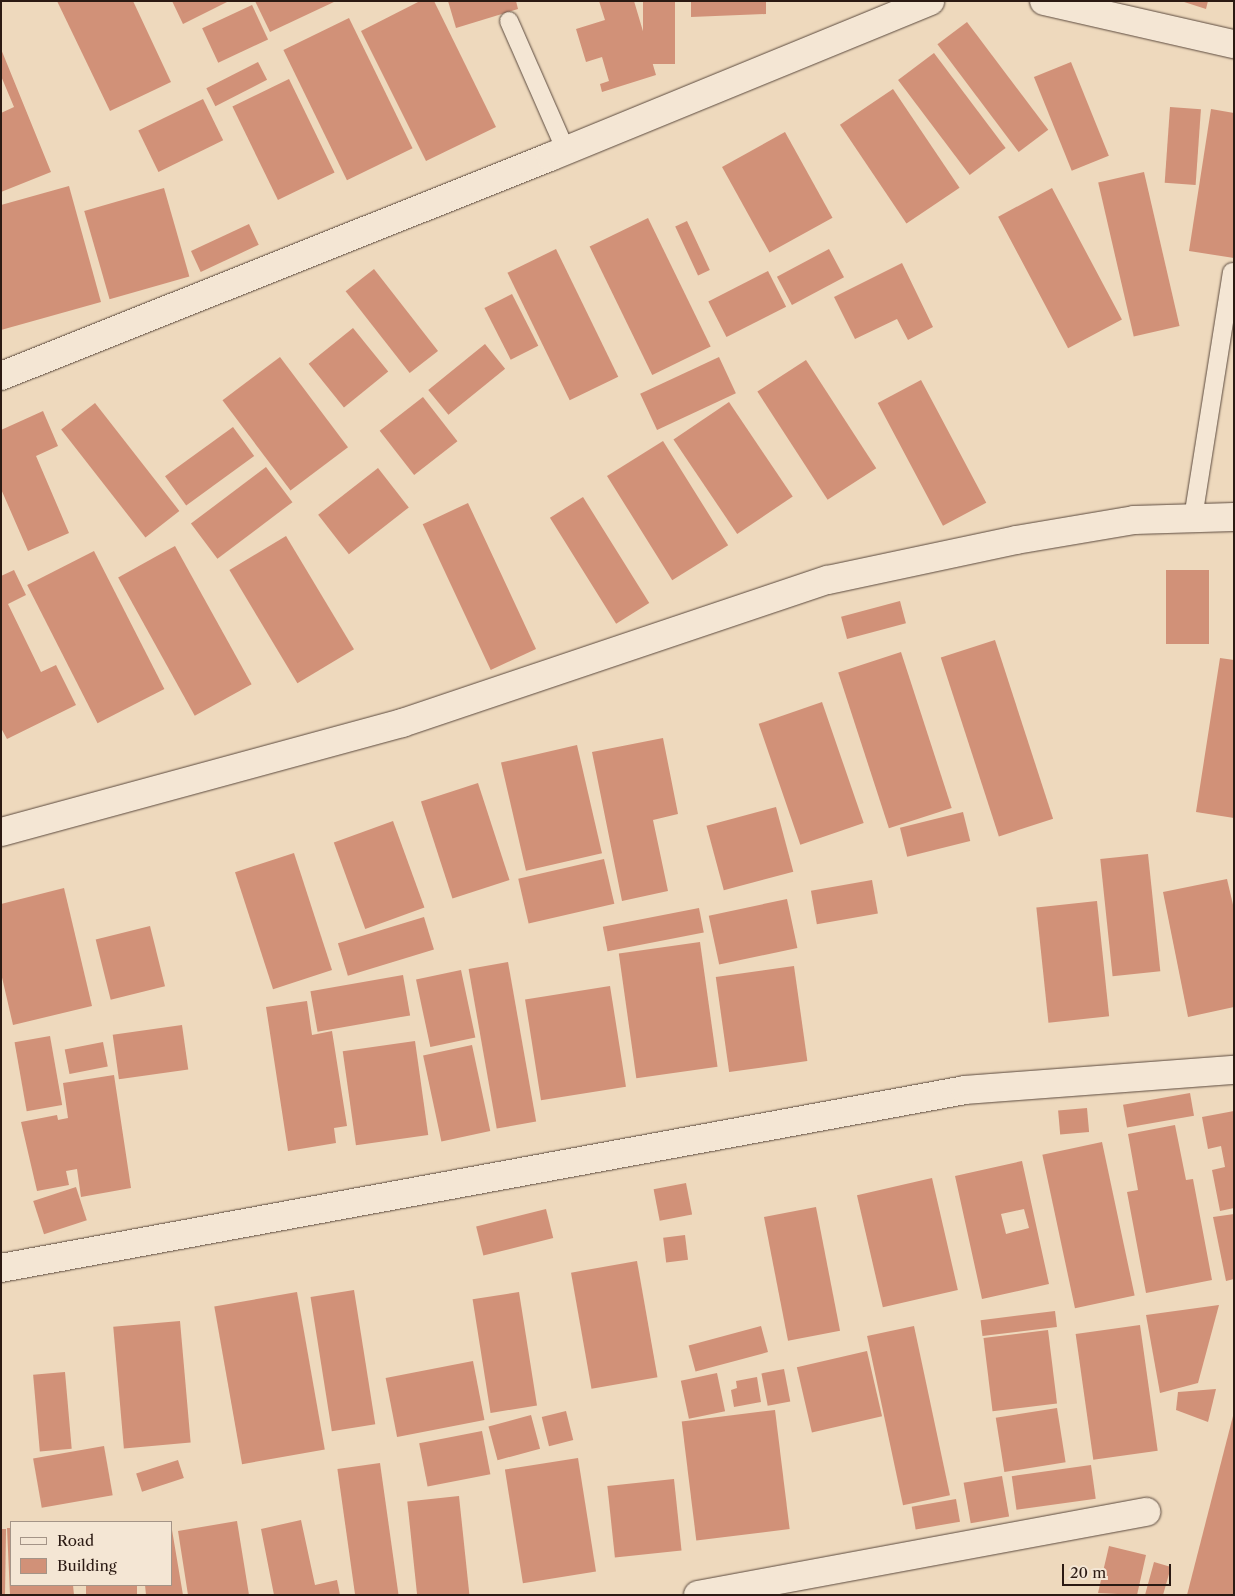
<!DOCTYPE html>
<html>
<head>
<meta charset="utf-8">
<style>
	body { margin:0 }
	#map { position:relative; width:1235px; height:1596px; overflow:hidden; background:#eed9bd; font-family:"Libre Caslon Text",serif }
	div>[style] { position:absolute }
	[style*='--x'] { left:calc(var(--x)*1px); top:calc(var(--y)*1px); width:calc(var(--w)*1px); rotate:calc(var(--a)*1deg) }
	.building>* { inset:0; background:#d19178; transform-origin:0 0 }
	.roads { filter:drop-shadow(0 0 1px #5c4a3e) drop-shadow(0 0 1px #5c4a3e) }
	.lane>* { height:18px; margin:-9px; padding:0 9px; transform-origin:9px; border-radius:9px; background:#f4e6d4 }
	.street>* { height:28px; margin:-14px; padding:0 14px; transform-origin:14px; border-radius:14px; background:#f4e6d4 }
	span { translate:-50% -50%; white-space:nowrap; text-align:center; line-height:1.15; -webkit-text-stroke:4px #f4e6d4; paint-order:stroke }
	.frame { position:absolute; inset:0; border:2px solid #2b1a13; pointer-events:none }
	.legend { position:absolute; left:10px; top:1521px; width:162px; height:65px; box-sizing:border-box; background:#f4e6d4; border:1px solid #a49487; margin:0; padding:6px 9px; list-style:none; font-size:15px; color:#2b1a13 }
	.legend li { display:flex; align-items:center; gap:10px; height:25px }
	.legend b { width:25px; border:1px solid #a49487 }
	.scale { position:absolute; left:1062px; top:1564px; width:109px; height:22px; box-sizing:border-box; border:2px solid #2b1a13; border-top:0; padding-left:6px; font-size:15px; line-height:18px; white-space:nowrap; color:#2b1a13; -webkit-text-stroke:4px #f4e6d4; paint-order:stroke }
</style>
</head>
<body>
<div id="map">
	<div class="building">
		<div style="clip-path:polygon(57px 1px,133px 1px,171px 82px,110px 111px)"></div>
		<div style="clip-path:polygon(172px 1px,229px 1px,183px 24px)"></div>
		<div style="clip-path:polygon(255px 1px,336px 1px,270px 32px)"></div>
		<div style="clip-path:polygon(420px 1px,434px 1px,496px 127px,426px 161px,361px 31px)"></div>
		<div style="clip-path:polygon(448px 1px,516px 1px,518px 9px,456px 28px)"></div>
		<div style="clip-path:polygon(599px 1px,634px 1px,656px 75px,602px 92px,600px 84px,609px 81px,602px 57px,586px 62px,576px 29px,605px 20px)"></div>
		<div style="left:643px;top:1px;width:32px;height:63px"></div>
		<div style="clip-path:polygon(691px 1px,766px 1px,766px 14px,691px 17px)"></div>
		<div style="clip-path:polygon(1181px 1px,1208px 1px,1206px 9px)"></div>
		<div style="left:252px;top:5px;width:38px;height:55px;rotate:65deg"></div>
		<div style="left:349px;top:18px;width:145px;height:73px;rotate:64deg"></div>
		<div style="left:967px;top:22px;width:135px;height:37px;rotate:53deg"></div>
		<div style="clip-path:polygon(1px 49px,51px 172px,1px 192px,1px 113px,14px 107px,1px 76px)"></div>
		<div style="left:934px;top:53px;width:119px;height:45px;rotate:53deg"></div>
		<div style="left:258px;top:62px;width:20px;height:58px;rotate:63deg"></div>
		<div style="left:1071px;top:62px;width:101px;height:40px;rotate:68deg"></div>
		<div style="left:289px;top:79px;width:104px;height:63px;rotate:64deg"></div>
		<div style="left:893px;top:89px;width:119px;height:64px;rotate:56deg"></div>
		<div style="left:203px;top:99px;width:46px;height:72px;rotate:64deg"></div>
		<div style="left:1170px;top:107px;width:31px;height:76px;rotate:4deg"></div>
		<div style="clip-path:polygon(1211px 109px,1234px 113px,1234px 258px,1189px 251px)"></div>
		<div style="left:785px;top:132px;width:98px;height:72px;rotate:61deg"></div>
		<div style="left:1144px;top:172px;width:158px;height:47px;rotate:77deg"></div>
		<div style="clip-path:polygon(69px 186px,101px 302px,1px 330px,1px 205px)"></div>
		<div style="left:164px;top:188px;width:92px;height:83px;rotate:74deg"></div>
		<div style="left:1052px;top:188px;width:149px;height:61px;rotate:62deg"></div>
		<div style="left:648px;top:218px;width:143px;height:65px;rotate:64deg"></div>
		<div style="left:687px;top:221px;width:54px;height:13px;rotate:65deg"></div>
		<div style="left:249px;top:224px;width:23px;height:64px;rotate:65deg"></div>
		<div style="left:556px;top:249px;width:142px;height:54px;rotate:64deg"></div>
		<div style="left:829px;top:249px;width:32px;height:59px;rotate:62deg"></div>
		<div style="clip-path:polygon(902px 263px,933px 327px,908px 340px,897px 319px,855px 339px,834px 297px)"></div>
		<div style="left:374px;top:269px;width:104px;height:36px;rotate:52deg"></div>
		<div style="left:768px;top:271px;width:40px;height:67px;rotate:63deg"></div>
		<div style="left:512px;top:294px;width:58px;height:31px;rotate:63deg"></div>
		<div style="left:353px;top:328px;width:56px;height:57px;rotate:51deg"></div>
		<div style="left:485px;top:344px;width:32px;height:73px;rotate:51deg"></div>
		<div style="left:280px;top:357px;width:113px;height:72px;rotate:53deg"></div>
		<div style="left:719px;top:357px;width:40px;height:87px;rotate:65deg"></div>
		<div style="left:806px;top:360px;width:129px;height:58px;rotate:57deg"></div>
		<div style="left:921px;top:380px;width:139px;height:49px;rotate:62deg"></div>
		<div style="left:423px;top:397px;width:56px;height:55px;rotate:52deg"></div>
		<div style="left:729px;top:402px;width:114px;height:67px;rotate:56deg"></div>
		<div style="left:95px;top:403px;width:137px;height:43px;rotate:52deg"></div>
		<div style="clip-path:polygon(43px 411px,58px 446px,36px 456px,69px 533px,28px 551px,1px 489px,1px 430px)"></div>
		<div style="left:233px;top:427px;width:36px;height:84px;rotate:54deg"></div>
		<div style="left:663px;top:441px;width:123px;height:66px;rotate:58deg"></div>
		<div style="left:266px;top:467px;width:44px;height:94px;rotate:53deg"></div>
		<div style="left:378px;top:468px;width:50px;height:76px;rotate:52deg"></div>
		<div style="left:583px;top:497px;width:125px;height:39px;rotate:58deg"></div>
		<div style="left:468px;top:503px;width:161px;height:50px;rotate:65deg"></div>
		<div style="left:286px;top:536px;width:132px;height:66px;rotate:59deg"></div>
		<div style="left:175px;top:546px;width:158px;height:65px;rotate:61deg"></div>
		<div style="left:94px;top:551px;width:155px;height:75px;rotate:63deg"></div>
		<div style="clip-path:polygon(14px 570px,26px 595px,8px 604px,41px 672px,56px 665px,76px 705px,7px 739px,1px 728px,1px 576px)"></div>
		<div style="left:1166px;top:570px;width:43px;height:74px"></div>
		<div style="left:900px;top:601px;width:23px;height:61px;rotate:75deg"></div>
		<div style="left:995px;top:640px;width:188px;height:57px;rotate:72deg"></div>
		<div style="left:901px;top:652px;width:164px;height:66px;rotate:72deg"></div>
		<div style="clip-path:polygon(1220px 658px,1234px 660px,1234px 818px,1196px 812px)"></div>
		<div style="left:822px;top:702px;width:128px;height:67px;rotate:71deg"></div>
		<div style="clip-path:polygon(663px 738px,678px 814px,653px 820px,668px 891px,622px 901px,592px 752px)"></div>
		<div style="left:577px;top:745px;width:111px;height:78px;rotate:77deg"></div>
		<div style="left:478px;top:783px;width:102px;height:60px;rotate:72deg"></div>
		<div style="left:776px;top:807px;width:67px;height:72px;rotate:75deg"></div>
		<div style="left:963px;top:812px;width:30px;height:65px;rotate:76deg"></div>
		<div style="left:393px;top:821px;width:92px;height:63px;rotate:70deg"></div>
		<div style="left:294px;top:853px;width:123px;height:62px;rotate:72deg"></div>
		<div style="left:1148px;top:854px;width:118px;height:48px;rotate:84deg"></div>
		<div style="left:604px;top:859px;width:46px;height:88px;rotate:77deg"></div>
		<div style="clip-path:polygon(1227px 879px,1234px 909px,1234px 1007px,1188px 1017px,1163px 892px)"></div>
		<div style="left:872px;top:880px;width:34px;height:62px;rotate:80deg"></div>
		<div style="clip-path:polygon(64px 888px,92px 1006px,13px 1025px,1px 973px,1px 904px)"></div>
		<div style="left:787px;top:899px;width:50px;height:80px;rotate:78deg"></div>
		<div style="left:1097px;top:901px;width:116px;height:61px;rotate:84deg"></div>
		<div style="left:699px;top:908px;width:25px;height:98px;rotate:79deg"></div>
		<div style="left:424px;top:917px;width:34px;height:90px;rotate:73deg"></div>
		<div style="left:150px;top:926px;width:62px;height:56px;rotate:76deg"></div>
		<div style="left:700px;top:942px;width:126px;height:82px;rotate:82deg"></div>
		<div style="left:508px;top:962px;width:162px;height:40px;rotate:80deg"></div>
		<div style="left:794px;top:966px;width:96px;height:79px;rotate:82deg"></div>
		<div style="left:461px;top:970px;width:69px;height:46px;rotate:78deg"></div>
		<div style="left:403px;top:975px;width:41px;height:94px;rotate:80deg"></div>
		<div style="left:610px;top:986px;width:102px;height:86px;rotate:81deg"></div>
		<div style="clip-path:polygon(307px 1001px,312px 1035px,332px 1031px,347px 1126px,334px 1128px,336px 1143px,288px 1151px,266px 1007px)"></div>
		<div style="left:182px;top:1025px;width:45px;height:70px;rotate:82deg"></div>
		<div style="left:50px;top:1036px;width:70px;height:36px;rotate:80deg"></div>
		<div style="left:415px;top:1041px;width:95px;height:73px;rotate:82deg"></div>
		<div style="left:103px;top:1042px;width:25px;height:39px;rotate:79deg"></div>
		<div style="left:472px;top:1045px;width:88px;height:50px;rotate:78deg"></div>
		<div style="clip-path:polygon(114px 1075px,131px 1188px,81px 1197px,77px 1169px,66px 1171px,69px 1185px,37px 1191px,21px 1122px,57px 1115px,60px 1129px,58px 1120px,68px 1118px,63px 1083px)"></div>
		<div style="left:1190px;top:1093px;width:23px;height:68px;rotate:80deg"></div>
		<div style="left:1087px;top:1108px;width:24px;height:29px;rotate:85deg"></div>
		<div style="clip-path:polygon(1234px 1111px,1234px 1208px,1220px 1211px,1212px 1170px,1225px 1167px,1221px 1146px,1208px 1149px,1202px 1117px)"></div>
		<div style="clip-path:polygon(1175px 1125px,1186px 1180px,1193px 1179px,1212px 1280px,1146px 1293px,1127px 1192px,1138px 1190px,1128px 1134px)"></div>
		<div style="left:1102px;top:1142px;width:157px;height:61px;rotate:78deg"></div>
		<div style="clip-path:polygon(evenodd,1022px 1161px,1049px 1284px,982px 1299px,955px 1176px,1022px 1161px,1024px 1209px,1029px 1228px,1006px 1234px,1001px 1214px,1024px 1209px)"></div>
		<div style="left:932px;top:1178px;width:115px;height:77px;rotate:77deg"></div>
		<div style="left:686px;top:1183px;width:32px;height:33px;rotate:79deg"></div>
		<div style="left:76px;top:1187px;width:35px;height:45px;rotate:72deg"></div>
		<div style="left:816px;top:1207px;width:126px;height:53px;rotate:79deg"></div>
		<div style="left:546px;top:1209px;width:30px;height:72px;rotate:76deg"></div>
		<div style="clip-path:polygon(1234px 1214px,1234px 1279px,1226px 1281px,1213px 1217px)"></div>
		<div style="left:685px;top:1235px;width:25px;height:22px;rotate:83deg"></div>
		<div style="left:637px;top:1261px;width:118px;height:67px;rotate:80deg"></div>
		<div style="left:354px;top:1290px;width:136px;height:44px;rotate:81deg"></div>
		<div style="left:297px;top:1292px;width:160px;height:84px;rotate:80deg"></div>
		<div style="left:519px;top:1292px;width:115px;height:47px;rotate:81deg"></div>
		<div style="clip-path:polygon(1219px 1305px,1198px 1383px,1160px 1393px,1146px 1315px)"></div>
		<div style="left:1055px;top:1311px;width:16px;height:75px;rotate:83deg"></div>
		<div style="left:180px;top:1321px;width:122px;height:67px;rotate:85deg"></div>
		<div style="left:1140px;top:1325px;width:127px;height:65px;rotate:82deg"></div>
		<div style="left:761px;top:1326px;width:27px;height:75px;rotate:75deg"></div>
		<div style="left:914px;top:1326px;width:173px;height:48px;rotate:78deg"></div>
		<div style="left:1048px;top:1330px;width:74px;height:65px;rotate:83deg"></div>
		<div style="left:867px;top:1351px;width:67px;height:72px;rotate:77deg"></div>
		<div style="left:473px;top:1361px;width:60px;height:89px;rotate:79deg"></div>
		<div style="left:784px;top:1369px;width:33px;height:23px;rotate:79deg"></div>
		<div style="left:65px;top:1372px;width:77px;height:32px;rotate:85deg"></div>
		<div style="left:717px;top:1373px;width:39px;height:37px;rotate:78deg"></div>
		<div style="clip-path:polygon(757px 1377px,761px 1402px,734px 1407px,731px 1390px,737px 1388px,736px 1381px)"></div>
		<div style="clip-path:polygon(1216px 1389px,1208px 1422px,1176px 1410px,1178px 1392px)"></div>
		<div style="left:1057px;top:1408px;width:55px;height:62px;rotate:81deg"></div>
		<div style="left:775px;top:1410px;width:120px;height:94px;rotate:83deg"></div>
		<div style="left:566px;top:1411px;width:30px;height:25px;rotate:76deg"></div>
		<div style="left:531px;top:1415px;width:35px;height:44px;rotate:75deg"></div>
		<div style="clip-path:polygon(1233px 1416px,1234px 1595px,1187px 1595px)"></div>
		<div style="left:482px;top:1431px;width:44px;height:64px;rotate:79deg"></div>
		<div style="left:104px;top:1446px;width:50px;height:72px;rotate:80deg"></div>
		<div style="left:578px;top:1458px;width:115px;height:74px;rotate:81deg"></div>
		<div style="left:178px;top:1460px;width:19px;height:44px;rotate:72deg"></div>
		<div style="left:380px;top:1463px;width:133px;height:43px;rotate:82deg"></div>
		<div style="left:1091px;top:1465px;width:34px;height:80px;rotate:82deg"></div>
		<div style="left:1002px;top:1476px;width:41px;height:39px;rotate:80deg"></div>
		<div style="left:674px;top:1479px;width:72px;height:67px;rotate:84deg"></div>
		<div style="left:459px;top:1496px;width:99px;height:52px;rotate:84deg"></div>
		<div style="left:956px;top:1499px;width:23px;height:45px;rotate:80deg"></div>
		<div style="clip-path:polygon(301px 1520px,315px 1585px,337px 1580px,340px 1595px,274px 1595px,261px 1529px)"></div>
		<div style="clip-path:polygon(237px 1521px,249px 1595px,188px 1595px,178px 1531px)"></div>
		<div style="clip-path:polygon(171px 1524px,183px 1595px,146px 1595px,145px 1585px,171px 1585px)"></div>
		<div style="clip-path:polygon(7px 1528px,11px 1528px,11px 1585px,73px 1585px,74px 1595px,10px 1595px)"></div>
		<div style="clip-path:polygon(1px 1529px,6px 1529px,5px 1595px,1px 1595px)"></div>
		<div style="clip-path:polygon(1109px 1546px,1146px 1555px,1137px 1595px,1098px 1593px)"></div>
		<div style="clip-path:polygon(1154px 1562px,1171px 1567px,1163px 1595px,1145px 1595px)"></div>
		<div style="left:86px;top:1585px;width:51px;height:10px"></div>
	</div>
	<div class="roads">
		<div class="lane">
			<div style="--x:509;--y:21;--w:142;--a:66.3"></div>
			<div style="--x:1193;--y:518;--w:249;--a:-81"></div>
		</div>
		<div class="street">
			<div style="--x:1044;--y:1;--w:195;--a:12.8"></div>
			<div style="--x:1;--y:376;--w:591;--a:-21.75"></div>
			<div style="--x:550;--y:157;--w:411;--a:-22.3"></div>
			<div style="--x:1;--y:832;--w:416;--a:-15.2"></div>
			<div style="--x:402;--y:723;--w:449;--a:-18.6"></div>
			<div style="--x:828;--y:580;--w:192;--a:-12"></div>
			<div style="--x:1016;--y:540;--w:120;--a:-9.6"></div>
			<div style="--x:1134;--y:520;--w:100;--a:-1.7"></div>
			<div style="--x:1;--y:1268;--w:980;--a:-10.46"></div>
			<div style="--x:965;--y:1090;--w:270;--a:-4.3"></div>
			<div style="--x:698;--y:1595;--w:456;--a:-10.5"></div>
		</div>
	</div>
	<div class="frame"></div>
	<ul class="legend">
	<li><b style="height:6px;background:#f4e6d4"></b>Road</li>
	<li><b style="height:14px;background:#d19178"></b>Building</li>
	</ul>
	<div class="scale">20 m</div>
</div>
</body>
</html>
